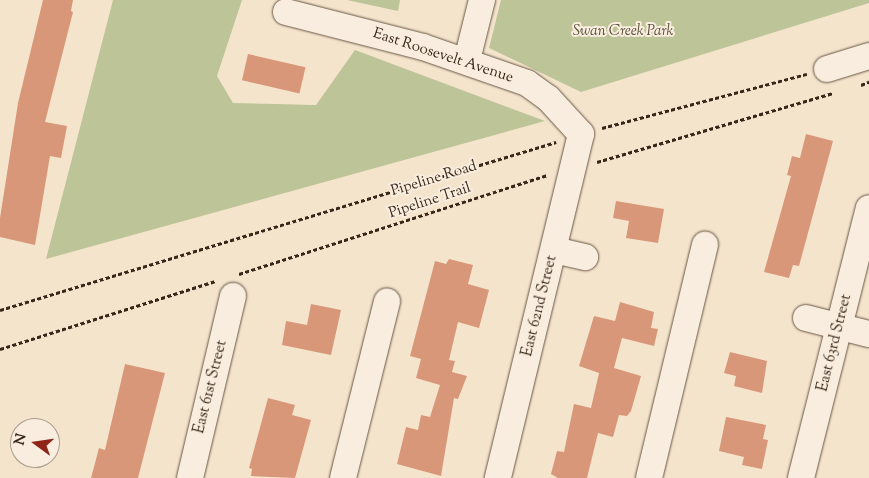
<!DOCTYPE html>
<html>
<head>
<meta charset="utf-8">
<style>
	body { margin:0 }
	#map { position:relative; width:869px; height:478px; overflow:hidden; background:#f5e4cc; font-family:"Sorts Mill Goudy",serif }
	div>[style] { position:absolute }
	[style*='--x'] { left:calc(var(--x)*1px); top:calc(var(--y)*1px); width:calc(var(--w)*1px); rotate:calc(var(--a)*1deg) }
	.green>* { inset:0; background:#bdc497 }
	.building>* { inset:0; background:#d99779; transform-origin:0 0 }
	.path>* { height:3px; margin-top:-1.5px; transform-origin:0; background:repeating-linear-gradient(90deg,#382618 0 4px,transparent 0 6.5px) }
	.roads { filter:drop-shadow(0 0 1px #675645) drop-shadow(0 0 1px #675645) }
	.minor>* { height:26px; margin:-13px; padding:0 13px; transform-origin:13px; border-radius:13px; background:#f8edde }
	span { translate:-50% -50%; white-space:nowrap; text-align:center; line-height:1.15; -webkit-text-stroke:4px #f8edde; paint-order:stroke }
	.park-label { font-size:15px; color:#594e38; font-style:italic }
	.street-label { font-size:15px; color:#382618 }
	.north { position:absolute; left:10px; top:418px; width:50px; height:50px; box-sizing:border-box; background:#f8edde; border:1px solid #ab9d8f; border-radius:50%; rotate:284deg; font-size:14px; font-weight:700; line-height:20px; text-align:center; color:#382618 }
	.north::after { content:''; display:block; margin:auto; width:18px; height:22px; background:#8f2418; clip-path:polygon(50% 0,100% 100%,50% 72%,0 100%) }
</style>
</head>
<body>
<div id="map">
	<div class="green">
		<div style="clip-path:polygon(113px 0,242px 0,217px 76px,233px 103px,316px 105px,355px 50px,545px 121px,46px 259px)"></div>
		<div style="clip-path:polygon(347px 0,400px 0,398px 11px)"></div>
		<div style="clip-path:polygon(501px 0,869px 0,869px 3px,581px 92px,489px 48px)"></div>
	</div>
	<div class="building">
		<div style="clip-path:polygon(43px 0,73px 0,71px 11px,73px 12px,45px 122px,67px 126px,61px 158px,50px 156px,35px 245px,0 237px,0 218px,18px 103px)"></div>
		<div style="left:248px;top:54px;width:59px;height:27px;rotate:13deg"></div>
		<div style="clip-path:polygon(806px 134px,833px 141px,799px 266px,793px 265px,789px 278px,764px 272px,791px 176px,787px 175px,792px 156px,800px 158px)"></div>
		<div style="clip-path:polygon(616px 201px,664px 209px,658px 243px,626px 238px,629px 221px,613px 218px)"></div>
		<div style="clip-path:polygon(449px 259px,473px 265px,468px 284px,489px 290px,479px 328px,458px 322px,449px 360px,455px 361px,452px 372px,467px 376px,458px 399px,454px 398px,441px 476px,397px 464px,406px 427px,418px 430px,421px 415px,430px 417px,440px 385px,416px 378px,421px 359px,410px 356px,435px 261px,446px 264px)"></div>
		<div style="clip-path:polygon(620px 302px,654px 312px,651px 328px,658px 329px,654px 346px,622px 338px,614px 368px,641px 376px,631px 411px,627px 416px,619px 415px,613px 437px,598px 433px,587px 478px,558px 478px,551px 474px,557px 451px,564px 452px,574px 404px,591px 408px,599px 373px,579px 366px,594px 316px,615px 321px)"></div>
		<div style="clip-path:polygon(311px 304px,341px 310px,331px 355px,282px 345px,286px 321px,307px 325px)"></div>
		<div style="clip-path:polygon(730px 352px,767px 361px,762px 393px,734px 386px,736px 376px,724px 373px)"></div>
		<div style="clip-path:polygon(125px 364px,165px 373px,138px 478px,91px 478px,99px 448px,105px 450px)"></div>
		<div style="clip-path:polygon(268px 398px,295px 405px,292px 415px,311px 420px,295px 478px,251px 476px,252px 469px,249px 468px)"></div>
		<div style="clip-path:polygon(726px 417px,766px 425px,763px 439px,768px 440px,762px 469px,742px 465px,744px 457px,719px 451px)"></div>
	</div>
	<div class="path">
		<div style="--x:861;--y:85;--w:9;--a:-21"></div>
		<div style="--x:602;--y:128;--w:212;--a:-14.8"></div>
		<div style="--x:597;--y:162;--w:246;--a:-16.3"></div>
		<div style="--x:239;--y:274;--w:324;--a:-17.8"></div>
		<div style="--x:0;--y:310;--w:581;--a:-16.81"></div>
		<div style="--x:0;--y:349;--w:226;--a:-17.5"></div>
	</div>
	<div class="roads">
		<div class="minor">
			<div style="--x:286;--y:12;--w:141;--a:14.3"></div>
			<div style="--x:423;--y:47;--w:110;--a:19.1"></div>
			<div style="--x:527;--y:83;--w:26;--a:36"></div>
			<div style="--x:548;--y:98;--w:49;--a:47.5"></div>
			<div style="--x:581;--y:134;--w:354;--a:103.6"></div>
			<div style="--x:467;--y:60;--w:62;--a:-76"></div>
			<div style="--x:827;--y:69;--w:44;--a:-17.2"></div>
			<div style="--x:554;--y:250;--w:32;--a:13"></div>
			<div style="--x:806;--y:318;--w:65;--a:14.3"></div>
			<div style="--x:190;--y:478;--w:187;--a:-76.7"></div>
			<div style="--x:343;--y:478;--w:182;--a:-76"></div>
			<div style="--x:649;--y:478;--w:240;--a:-76.5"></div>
			<div style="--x:801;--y:478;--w:278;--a:-75.9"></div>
		</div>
	</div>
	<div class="park-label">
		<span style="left:623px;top:32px">Swan Creek Park</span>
	</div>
	<div class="street-label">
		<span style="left:443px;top:56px;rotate:18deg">East Roosevelt Avenue</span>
		<span style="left:434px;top:179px;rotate:-17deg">Pipeline Road</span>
		<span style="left:430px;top:201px;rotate:-18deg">Pipeline Trail</span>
		<span style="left:540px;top:306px;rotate:-76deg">East 62nd Street</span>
		<span style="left:835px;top:343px;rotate:-76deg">East 63rd Street</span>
		<span style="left:211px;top:387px;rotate:-76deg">East 61st Street</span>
	</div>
	<div class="north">N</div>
</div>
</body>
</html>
